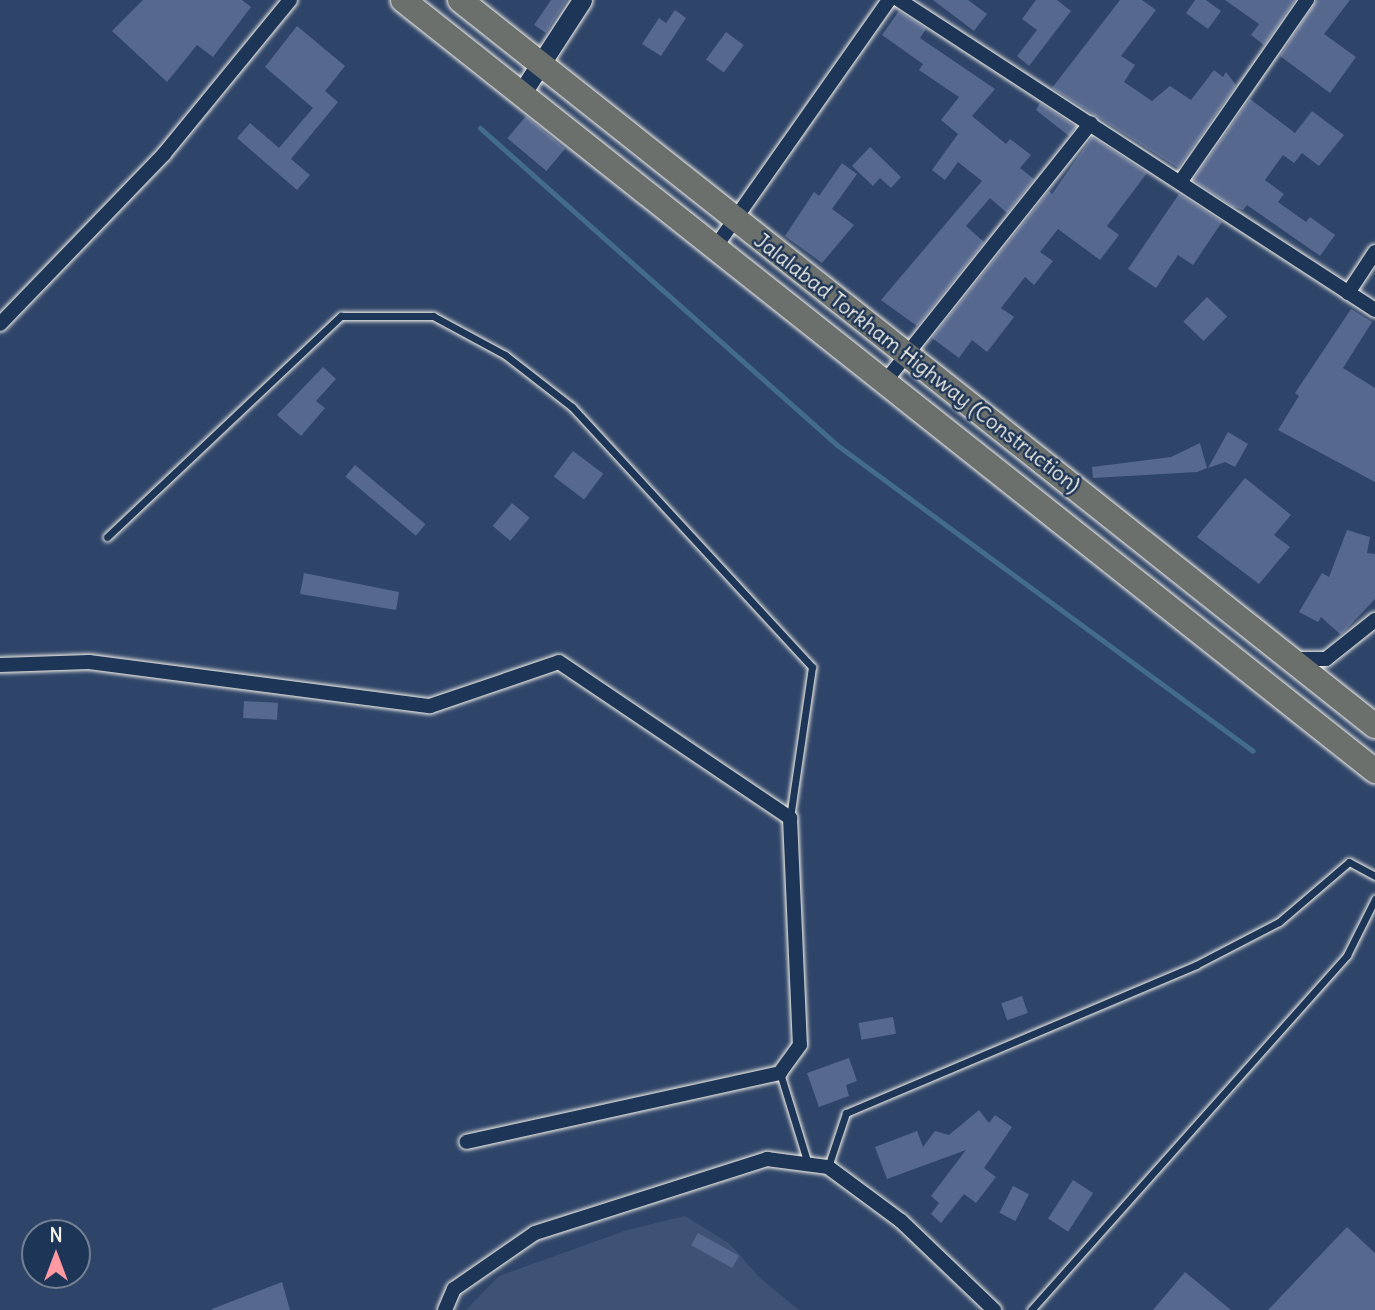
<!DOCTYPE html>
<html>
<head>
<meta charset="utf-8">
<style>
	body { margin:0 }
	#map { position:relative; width:1375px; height:1310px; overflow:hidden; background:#2e4468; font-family:Delius,sans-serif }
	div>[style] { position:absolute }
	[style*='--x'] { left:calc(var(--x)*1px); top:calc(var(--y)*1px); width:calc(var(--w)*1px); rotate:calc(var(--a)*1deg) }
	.built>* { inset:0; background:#3e5276 }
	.stream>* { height:5px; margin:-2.5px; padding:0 2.5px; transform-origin:2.5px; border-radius:2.5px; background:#426c89 }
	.building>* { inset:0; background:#57688f; transform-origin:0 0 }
	.roads { filter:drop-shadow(0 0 2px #f4f1e8) drop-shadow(0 0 2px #f4f1e8) }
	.service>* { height:7px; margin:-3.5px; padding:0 3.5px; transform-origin:3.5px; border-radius:3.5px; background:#1d3557 }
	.minor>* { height:14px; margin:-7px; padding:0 7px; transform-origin:7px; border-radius:7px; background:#1d3557 }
	.tertiary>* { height:19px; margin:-9.5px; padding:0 9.5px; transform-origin:9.5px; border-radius:9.5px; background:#1d3557 }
	.trunk>* { height:24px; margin:-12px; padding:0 12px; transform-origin:12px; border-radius:12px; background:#6b706d }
	span { translate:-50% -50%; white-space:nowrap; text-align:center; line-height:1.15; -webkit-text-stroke:5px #1d3557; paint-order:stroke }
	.street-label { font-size:21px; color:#f4f1e8 }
	.north { position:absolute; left:21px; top:1219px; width:70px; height:70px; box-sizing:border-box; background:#1d3557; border:2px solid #738091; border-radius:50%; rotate:0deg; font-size:19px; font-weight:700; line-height:28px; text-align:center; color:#f4f1e8 }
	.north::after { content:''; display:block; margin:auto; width:24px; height:32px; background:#ff9aa2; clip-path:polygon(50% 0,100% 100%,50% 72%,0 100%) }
</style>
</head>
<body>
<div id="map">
	<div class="built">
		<div style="clip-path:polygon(685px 1216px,730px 1244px,760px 1278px,799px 1310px,466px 1310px,499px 1276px,627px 1230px)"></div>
	</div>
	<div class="stream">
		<div style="--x:480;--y:128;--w:477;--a:41.6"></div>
		<div style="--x:837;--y:445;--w:516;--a:36.34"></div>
	</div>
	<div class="building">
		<div style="clip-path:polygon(143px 0,242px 0,251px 7px,213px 57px,197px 45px,167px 82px,112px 31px)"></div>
		<div style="clip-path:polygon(551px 0,567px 0,546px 33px,534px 25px)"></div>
		<div style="clip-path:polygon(933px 0,968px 0,987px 14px,974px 31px)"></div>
		<div style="clip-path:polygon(1036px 0,1057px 0,1071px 11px,1029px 66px,1017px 56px,1037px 30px,1022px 19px)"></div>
		<div style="clip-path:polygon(1120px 0,1142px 0,1156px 10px,1121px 56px,1135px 65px,1124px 82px,1152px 101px,1170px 86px,1191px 100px,1214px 70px,1223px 77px,1226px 72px,1236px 85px,1178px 168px,1052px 88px)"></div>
		<div style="clip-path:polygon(1195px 0,1206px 0,1221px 11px,1208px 29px,1186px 13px)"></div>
		<div style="clip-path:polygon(1225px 0,1295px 0,1264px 45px,1251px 35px,1259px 24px)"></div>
		<div style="clip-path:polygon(1317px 0,1350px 0,1324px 34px,1356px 57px,1330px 93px,1280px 56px)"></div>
		<div style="clip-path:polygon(675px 10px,686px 18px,661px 56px,642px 44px,659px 18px,666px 23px)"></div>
		<div style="clip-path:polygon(899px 11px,926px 29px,920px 38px,995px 89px,972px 116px,1006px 144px,1010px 139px,1031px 155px,1020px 168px,1034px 179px,1007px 213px,990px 198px,966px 226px,984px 242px,917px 326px,881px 300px,982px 181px,958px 162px,945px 180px,932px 170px,958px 134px,941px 120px,959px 97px,919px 70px,923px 64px,882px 35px)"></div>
		<div style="clip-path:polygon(297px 26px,345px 66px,325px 91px,338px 102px,291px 159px,310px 175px,297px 190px,237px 138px,250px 123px,279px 148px,313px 108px,265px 67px)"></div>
		<div style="left:726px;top:32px;width:22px;height:34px;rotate:36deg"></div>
		<div style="clip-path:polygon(1250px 99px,1295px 133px,1312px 111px,1344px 135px,1319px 166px,1302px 153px,1294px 163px,1283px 155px,1265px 180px,1284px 194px,1278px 202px,1306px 222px,1310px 217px,1335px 235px,1320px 256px,1247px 205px,1243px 210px,1232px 206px,1193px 180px)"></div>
		<div style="clip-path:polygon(1040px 103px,1076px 127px,1069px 136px,1036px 110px)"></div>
		<div style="left:526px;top:116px;width:51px;height:29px;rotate:40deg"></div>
		<div style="clip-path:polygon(1092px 137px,1147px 173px,1107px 226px,1119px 235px,1100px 260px,1058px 229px,1040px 252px,1053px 261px,1034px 285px,1025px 277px,1001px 308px,1014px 317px,987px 352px,972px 340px,959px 358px,932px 338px,1049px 191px,1052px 194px)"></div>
		<div style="clip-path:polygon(870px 147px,901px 177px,891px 188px,880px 178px,873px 186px,852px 166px)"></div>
		<div style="clip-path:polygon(842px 163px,857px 174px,832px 209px,854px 225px,822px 263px,785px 236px,814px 192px,819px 196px)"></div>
		<div style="clip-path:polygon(1179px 194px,1222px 222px,1193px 265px,1178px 255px,1156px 288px,1128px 269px)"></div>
		<div style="left:1207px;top:297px;width:28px;height:34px;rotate:44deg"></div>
		<div style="clip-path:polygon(1351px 309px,1372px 322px,1343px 368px,1375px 388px,1375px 482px,1278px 430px,1299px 396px,1295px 393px)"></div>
		<div style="clip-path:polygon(323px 367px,336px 379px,316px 401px,325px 408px,301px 436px,277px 415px)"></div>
		<div style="clip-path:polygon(1228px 432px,1248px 444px,1235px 467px,1225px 462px,1208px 468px)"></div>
		<div style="clip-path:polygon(1200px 443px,1207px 468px,1197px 472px,1093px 478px,1092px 467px,1171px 457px)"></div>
		<div style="left:573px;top:451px;width:38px;height:32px;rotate:37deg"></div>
		<div style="left:355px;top:465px;width:92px;height:15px;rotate:40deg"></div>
		<div style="clip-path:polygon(1245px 478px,1291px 515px,1274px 535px,1290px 547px,1259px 584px,1197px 537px)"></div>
		<div style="left:512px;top:503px;width:23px;height:30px;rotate:40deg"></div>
		<div style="clip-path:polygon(1347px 530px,1370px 537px,1367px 553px,1375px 554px,1375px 599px,1341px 635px,1321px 617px,1318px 622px,1299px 612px,1322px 573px,1329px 577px)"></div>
		<div style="clip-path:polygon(304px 573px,399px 592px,396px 610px,300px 594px)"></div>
		<div style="left:244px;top:701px;width:34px;height:17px;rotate:3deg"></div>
		<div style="left:1022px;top:996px;width:18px;height:22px;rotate:71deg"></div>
		<div style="left:893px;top:1017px;width:17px;height:35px;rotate:80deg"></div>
		<div style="clip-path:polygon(849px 1058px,857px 1081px,846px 1085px,849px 1096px,819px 1107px,807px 1073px)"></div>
		<div style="clip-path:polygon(979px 1110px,989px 1123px,995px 1115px,1012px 1127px,984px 1168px,996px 1177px,976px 1203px,964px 1194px,941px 1223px,931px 1214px,939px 1203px,931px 1196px,966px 1150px,887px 1179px,875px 1147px,917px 1131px,923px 1147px,935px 1131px,949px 1135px)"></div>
		<div style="left:1073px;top:1180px;width:24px;height:46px;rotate:33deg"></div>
		<div style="left:1013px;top:1186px;width:18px;height:30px;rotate:27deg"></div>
		<div style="clip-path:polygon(1347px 1227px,1375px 1253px,1375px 1310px,1268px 1310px)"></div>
		<div style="left:698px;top:1233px;width:47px;height:14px;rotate:29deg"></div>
		<div style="clip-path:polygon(1185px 1272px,1231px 1310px,1153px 1310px)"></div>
		<div style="clip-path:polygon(282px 1282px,290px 1310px,212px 1310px,212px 1309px)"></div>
	</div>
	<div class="roads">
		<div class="service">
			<div style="--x:107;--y:537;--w:322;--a:-43.4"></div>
			<div style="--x:341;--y:316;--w:92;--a:0"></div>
			<div style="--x:433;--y:316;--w:82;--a:28.4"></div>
			<div style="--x:505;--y:355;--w:85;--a:37.8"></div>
			<div style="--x:572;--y:407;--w:354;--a:47.3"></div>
			<div style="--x:812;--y:667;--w:152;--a:98.3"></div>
			<div style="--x:780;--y:1073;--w:95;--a:72.9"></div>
			<div style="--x:828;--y:1167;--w:57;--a:-71.6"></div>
			<div style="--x:846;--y:1113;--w:380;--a:-22.9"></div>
			<div style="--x:1196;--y:965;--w:93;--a:-27.4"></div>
			<div style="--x:1279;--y:922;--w:92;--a:-40.6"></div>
			<div style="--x:1349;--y:862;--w:30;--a:28"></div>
			<div style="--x:1031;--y:1310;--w:475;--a:-48.3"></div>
			<div style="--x:1347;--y:955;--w:63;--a:-63.4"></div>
		</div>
		<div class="minor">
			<div style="--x:899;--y:0;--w:568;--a:33.07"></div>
			<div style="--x:1181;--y:181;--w:221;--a:-55.2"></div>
			<div style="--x:714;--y:249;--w:304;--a:-54.9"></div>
			<div style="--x:1348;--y:293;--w:49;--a:-56.6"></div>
			<div style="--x:0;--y:324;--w:236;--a:-46"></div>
			<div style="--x:164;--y:154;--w:199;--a:-50.7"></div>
			<div style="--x:884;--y:383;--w:332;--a:-51.5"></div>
			<div style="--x:1292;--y:659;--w:34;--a:0"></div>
			<div style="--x:1326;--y:659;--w:63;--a:-38.5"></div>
			<div style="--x:0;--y:665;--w:89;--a:-1.9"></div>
			<div style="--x:89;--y:662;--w:344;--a:7.4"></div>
			<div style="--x:430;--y:706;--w:136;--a:-18.8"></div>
			<div style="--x:559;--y:662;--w:279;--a:34"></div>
			<div style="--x:790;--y:818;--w:227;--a:87.5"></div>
			<div style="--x:800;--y:1045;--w:34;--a:126"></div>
			<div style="--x:780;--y:1073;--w:321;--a:167.6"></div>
			<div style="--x:445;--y:1310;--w:23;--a:-67"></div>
			<div style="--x:454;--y:1289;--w:98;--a:-34.7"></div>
			<div style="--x:535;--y:1233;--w:244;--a:-17.7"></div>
			<div style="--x:767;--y:1159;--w:62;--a:7.5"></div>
			<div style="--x:828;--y:1167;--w:91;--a:36.5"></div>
			<div style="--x:901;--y:1221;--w:129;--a:43.7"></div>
		</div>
		<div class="tertiary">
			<div style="--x:521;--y:94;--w:112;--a:-57"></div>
		</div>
		<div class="trunk">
			<div style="--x:403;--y:0;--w:1241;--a:38.42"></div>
			<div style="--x:460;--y:0;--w:1168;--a:38.43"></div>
		</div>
	</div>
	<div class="street-label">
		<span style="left:917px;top:363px;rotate:38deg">Jalalabad Torkham Highway (Construction)</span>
	</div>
	<div class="north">N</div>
</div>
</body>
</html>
